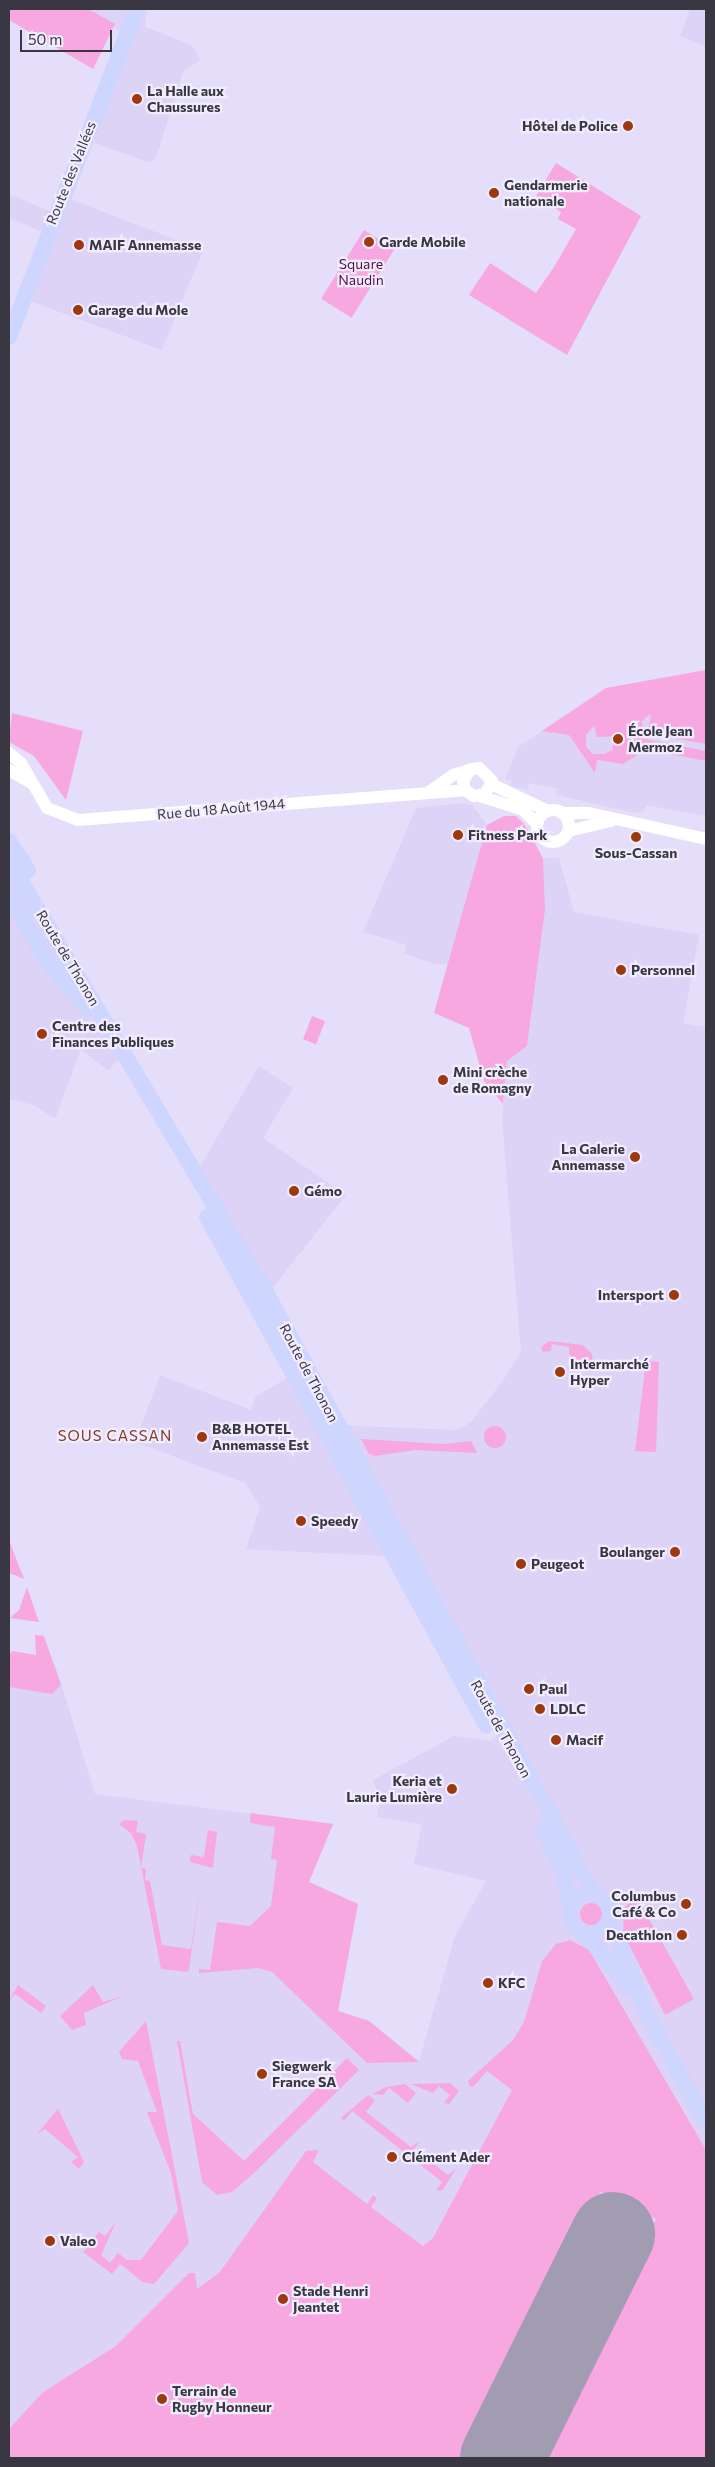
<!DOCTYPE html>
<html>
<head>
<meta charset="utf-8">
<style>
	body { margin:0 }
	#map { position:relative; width:715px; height:2467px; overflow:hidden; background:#e5defa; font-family:Commissioner,sans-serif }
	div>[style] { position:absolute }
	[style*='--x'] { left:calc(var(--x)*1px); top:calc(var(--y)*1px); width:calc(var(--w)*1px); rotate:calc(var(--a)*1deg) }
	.built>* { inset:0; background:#dcd3f6 }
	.green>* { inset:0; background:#f7a8e0; transform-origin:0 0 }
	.round { border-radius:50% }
	.runway>* { height:84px; margin:-42px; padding:0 42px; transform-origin:42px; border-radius:42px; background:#a19cb2 }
	.minor>* { height:12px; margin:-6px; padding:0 6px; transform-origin:6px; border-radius:6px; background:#fff }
	.minor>.ring { margin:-6px; padding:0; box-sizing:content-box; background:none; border:12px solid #fff; border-radius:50% }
	.major>* { height:16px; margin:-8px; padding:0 8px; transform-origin:8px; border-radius:8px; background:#ced5ff }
	.major>.ring { margin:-8px; padding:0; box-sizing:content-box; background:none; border:16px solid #ced5ff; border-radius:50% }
	.dots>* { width:14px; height:14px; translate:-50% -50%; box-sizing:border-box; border:2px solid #f2edfe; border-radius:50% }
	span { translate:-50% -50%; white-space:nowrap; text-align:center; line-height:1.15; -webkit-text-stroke:4.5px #f2edfe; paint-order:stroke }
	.poi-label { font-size:14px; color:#393742; font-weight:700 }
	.left { translate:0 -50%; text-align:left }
	.right { translate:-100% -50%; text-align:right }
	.street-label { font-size:14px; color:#393742 }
	.park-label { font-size:14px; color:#551046 }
	.neighbourhood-label { font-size:15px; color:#7f3c25; letter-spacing:1px }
	.frame { position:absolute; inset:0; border:10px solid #393742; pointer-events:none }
	.scale { position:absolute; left:20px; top:30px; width:92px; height:22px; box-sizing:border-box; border:2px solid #393742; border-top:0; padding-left:6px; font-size:15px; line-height:18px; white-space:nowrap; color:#393742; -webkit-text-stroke:4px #f2edfe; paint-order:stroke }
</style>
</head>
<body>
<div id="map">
	<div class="built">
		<div style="clip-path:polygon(89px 9px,147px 9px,145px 27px,192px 45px,200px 60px,183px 72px,157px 155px,150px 163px,85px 139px,126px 36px)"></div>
		<div style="clip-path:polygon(690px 9px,706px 9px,706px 46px,680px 36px)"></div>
		<div style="clip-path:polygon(9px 194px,54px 213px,62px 196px,203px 250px,162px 350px,22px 298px,47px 234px,9px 218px)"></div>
		<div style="clip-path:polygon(706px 670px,706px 816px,646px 805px,644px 811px,635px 813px,556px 795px,557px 788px,529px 783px,528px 790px,511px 786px,512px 780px,505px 779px,518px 747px,606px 688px)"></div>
		<div style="clip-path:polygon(461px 803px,472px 805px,487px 825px,449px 964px,436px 964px,404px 954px,407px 945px,363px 932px,416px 808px)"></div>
		<div style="clip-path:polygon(evenodd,543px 858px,559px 858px,574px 912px,699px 935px,683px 1023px,706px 1027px,706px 2458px,318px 2458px,251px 2234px,220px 2272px,146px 2327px,43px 2392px,9px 2429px,9px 1655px,55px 1664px,95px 1794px,333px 1824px,309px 1882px,358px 1904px,338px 2011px,369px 2021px,419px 2061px,455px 1936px,486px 1881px,414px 1864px,422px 1824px,377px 1817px,380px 1800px,373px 1780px,454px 1736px,490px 1741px,498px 1735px,402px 1557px,246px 1549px,260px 1507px,245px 1483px,135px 1442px,160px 1375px,251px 1410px,256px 1396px,289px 1377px,333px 1425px,457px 1430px,471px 1422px,504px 1379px,521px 1352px,502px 1119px,507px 1061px,527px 1046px,545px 910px,543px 858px,524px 2022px,513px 2089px,485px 2067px,513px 2040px,524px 2022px)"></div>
		<div style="clip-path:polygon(9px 867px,121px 1056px,108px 1071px,81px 1049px,55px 1119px,34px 1105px,9px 1099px)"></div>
		<div style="clip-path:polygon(259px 1066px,293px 1088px,263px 1138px,346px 1195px,264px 1299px,192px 1180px)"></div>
	</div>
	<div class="green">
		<div style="clip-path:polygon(9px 9px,88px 9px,115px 24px,93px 69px,9px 20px)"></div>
		<div style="clip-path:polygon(556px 163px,641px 216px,567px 355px,469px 295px,490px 263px,536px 293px,554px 267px,576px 229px,558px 219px,561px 212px,536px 196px)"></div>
		<div style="left:364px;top:230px;width:36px;height:81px;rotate:32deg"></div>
		<div style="clip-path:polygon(evenodd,706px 670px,706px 744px,648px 733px,651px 714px,642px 721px,643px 733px,624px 735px,706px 751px,706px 761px,633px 747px,637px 755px,623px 764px,597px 760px,595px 773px,569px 735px,542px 731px,606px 688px,706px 670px,594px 726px,597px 737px,616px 736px,612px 750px,604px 754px,593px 754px,586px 747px,586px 735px,594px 726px)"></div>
		<div style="clip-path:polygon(12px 713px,83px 731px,66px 800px,34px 756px,9px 742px)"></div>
		<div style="clip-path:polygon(504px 816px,516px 816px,525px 825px,543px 858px,545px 910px,527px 1046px,507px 1061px,503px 1104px,484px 1081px,469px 1028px,434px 1013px,487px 825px)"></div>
		<div style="left:312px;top:1016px;width:14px;height:25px;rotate:21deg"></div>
		<div style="clip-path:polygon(549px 1341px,583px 1345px,592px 1354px,593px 1368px,584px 1369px,569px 1354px,569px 1347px,552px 1344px,551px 1351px,543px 1352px,541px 1347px)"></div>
		<div style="clip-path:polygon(646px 1361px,659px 1362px,656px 1452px,635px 1451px)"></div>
		<div class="round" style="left:484px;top:1426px;width:22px;height:22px"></div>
		<div style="clip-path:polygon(361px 1439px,443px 1444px,471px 1441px,477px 1453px,415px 1450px,375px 1456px,369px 1454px)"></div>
		<div style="clip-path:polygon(9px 1539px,12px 1548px,24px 1579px,9px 1573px)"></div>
		<div style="clip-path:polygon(27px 1587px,39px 1622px,10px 1618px,19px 1610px)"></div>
		<div style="clip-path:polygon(35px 1635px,44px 1636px,61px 1685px,52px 1694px,9px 1687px,9px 1655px,12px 1651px,36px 1655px)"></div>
		<div style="clip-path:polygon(251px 1813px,333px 1824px,309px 1882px,358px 1904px,338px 2011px,369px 2021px,419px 2062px,367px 2063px,272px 1972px,258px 1968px,199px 1973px,199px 1969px,210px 1970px,217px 1922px,250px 1926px,271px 1906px,277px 1860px,271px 1859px,275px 1827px,250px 1823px)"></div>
		<div style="clip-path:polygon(124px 1820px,138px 1821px,136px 1832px,146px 1834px,141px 1868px,146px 1869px,145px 1880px,150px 1881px,162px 1945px,191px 1949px,201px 1882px,189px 1970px,188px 1972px,161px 1969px,137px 1846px,131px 1833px,119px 1824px)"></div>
		<div style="clip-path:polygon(208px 1830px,217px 1832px,213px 1868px,190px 1862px,191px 1855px,204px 1857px)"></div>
		<div style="clip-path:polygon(636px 1896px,694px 1999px,665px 2015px,623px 1933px,624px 1908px)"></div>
		<div class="round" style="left:580px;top:1903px;width:22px;height:22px"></div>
		<div style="clip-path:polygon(570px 1940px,589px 1950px,706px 2150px,706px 2458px,543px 2458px,624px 2300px,619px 2295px,639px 2272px,655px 2238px,649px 2235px,656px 2219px,600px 2192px,594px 2205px,589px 2203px,461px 2458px,9px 2458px,9px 2429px,43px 2392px,116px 2346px,189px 2273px,195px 2273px,197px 2289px,220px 2272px,306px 2151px,319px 2150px,313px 2162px,367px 2204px,373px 2195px,377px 2198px,371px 2207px,423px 2246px,433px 2238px,512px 2090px,487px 2071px,474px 2086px,470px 2087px,468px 2081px,513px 2040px,524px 2022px,542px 1961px,556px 1944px)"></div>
		<div style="clip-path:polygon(18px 1985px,46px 2006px,41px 2013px,15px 1994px,9px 2001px)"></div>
		<div style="clip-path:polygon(93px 1985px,103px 2002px,123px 1996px,84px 2013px,86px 2025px,72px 2030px,60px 2016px)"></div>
		<div style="clip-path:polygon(146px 2021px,189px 2243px,154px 2284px,143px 2282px,120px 2264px,112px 2274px,83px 2252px,99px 2232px,105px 2236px,116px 2222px,101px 2255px,110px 2263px,118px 2253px,127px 2260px,141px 2260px,178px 2211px,171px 2173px,147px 2112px,157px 2112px,138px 2061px,122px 2059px,119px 2052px)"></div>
		<div style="clip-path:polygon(177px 2041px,180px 2041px,193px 2114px,244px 2161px,347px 2058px,359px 2070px,253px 2174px,232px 2192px,217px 2195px,202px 2182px)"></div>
		<div style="clip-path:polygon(450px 2083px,459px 2091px,449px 2104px,444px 2103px,450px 2095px,439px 2086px,433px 2093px,411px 2084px)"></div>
		<div style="clip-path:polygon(405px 2084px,416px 2093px,408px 2103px,389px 2088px,383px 2095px,372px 2094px,386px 2087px)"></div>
		<div style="clip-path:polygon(368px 2095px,375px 2100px,366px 2112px,411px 2147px,420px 2141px,405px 2162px,400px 2161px,405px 2153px,352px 2111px,344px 2121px,341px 2118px)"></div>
		<div style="clip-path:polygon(58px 2109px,84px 2162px,79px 2169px,71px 2162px,78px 2157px,45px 2129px,37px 2134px)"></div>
		<div style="clip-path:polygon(422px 2155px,448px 2175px,456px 2169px,442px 2191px,436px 2190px,442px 2182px,417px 2162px)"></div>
	</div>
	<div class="runway">
		<div style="--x:502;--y:2458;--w:250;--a:-63.6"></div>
	</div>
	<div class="minor">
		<div style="--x:9;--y:753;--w:16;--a:40"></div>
		<div style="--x:21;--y:763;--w:52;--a:60"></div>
		<div style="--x:47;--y:808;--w:33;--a:21"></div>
		<div style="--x:78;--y:820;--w:388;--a:-4.4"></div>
		<div style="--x:9;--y:770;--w:24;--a:30"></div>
		<div style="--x:491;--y:784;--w:63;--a:25.3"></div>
		<div style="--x:429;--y:792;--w:29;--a:-35"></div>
		<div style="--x:453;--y:775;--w:21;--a:-17"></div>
		<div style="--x:473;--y:769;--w:6;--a:-9"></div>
		<div style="--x:479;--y:768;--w:18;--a:45"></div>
		<div style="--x:492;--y:781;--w:15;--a:118"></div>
		<div style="--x:485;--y:794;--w:11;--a:170"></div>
		<div style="--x:474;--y:796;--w:11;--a:-146"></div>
		<div style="--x:465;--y:790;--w:9;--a:-103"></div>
		<div style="--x:463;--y:781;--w:13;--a:-58"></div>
		<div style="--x:480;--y:796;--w:45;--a:18"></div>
		<div style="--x:523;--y:810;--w:20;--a:45"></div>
		<div class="ring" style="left:537px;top:810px;width:20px;height:20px"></div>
		<div style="--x:562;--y:813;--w:27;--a:0"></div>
		<div style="--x:589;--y:813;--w:120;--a:12.5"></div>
		<div style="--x:568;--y:831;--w:44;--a:-13.1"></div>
	</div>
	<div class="major">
		<div style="--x:9;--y:337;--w:352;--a:-68.7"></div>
		<div style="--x:9;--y:841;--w:35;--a:57"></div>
		<div style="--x:9;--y:861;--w:502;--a:59.19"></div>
		<div style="--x:266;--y:1292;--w:686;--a:61.42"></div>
		<div style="--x:9;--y:895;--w:78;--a:60.2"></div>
		<div style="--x:48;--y:963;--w:61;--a:49"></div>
		<div style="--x:207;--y:1217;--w:580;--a:61.22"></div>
		<div style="--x:544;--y:1830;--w:50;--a:66.5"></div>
		<div style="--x:564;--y:1876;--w:33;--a:78"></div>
		<div class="ring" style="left:570px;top:1894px;width:24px;height:24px"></div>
		<div style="--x:610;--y:1920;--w:99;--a:68.6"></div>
		<div style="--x:646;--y:2012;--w:126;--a:61.6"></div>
		<div style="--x:585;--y:1933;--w:70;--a:51.3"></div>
	</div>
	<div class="dots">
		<div style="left:137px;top:99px;background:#9e390f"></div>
		<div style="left:628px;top:126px;background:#9e390f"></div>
		<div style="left:494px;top:193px;background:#9e390f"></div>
		<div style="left:369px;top:242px;background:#9e390f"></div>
		<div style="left:79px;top:245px;background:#9e390f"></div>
		<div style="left:78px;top:310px;background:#9e390f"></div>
		<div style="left:618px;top:739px;background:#9e390f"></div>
		<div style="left:458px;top:835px;background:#9e390f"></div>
		<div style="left:636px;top:837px;background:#9e390f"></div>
		<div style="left:621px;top:970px;background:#9e390f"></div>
		<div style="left:42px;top:1034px;background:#9e390f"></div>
		<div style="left:443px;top:1080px;background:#9e390f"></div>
		<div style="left:635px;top:1157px;background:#9e390f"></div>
		<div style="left:294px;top:1191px;background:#9e390f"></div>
		<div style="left:674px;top:1295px;background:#9e390f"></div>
		<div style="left:560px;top:1372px;background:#9e390f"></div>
		<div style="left:202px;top:1437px;background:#9e390f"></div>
		<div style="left:301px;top:1521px;background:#9e390f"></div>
		<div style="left:675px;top:1552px;background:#9e390f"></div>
		<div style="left:521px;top:1564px;background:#9e390f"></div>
		<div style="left:529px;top:1689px;background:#9e390f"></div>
		<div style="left:540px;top:1709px;background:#9e390f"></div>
		<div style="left:556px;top:1740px;background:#9e390f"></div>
		<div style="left:452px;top:1789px;background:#9e390f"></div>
		<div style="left:686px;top:1904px;background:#9e390f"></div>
		<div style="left:682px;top:1935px;background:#9e390f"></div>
		<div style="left:488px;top:1983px;background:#9e390f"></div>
		<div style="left:262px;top:2074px;background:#9e390f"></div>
		<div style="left:392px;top:2157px;background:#9e390f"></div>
		<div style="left:50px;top:2241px;background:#9e390f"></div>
		<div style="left:283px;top:2299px;background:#9e390f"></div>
		<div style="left:162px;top:2399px;background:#9e390f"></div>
	</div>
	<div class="poi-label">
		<span class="left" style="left:147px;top:99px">La Halle aux<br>Chaussures</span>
		<span class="right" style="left:618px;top:126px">Hôtel de Police</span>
		<span class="left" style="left:504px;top:193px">Gendarmerie<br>nationale</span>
		<span class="left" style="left:379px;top:242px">Garde Mobile</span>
		<span class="left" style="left:89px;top:245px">MAIF Annemasse</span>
		<span class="left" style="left:88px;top:310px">Garage du Mole</span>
		<span class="left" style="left:628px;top:739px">École Jean<br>Mermoz</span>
		<span class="left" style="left:468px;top:835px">Fitness Park</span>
		<span style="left:636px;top:853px">Sous-Cassan</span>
		<span class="left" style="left:631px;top:970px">Personnel</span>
		<span class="left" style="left:52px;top:1034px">Centre des<br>Finances Publiques</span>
		<span class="left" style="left:453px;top:1080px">Mini crèche<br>de Romagny</span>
		<span class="right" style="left:625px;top:1157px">La Galerie<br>Annemasse</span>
		<span class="left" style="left:304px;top:1191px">Gémo</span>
		<span class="right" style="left:664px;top:1295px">Intersport</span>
		<span class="left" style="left:570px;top:1372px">Intermarché<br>Hyper</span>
		<span class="left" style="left:212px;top:1437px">B&amp;B HOTEL<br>Annemasse Est</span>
		<span class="left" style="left:311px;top:1521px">Speedy</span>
		<span class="right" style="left:665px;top:1552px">Boulanger</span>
		<span class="left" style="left:531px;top:1564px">Peugeot</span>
		<span class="left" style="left:539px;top:1689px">Paul</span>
		<span class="left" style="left:550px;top:1709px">LDLC</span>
		<span class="left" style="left:566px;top:1740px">Macif</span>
		<span class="right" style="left:442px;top:1789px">Keria et<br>Laurie Lumière</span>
		<span class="right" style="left:676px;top:1904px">Columbus<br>Café &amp; Co</span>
		<span class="right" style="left:672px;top:1935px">Decathlon</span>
		<span class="left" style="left:498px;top:1983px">KFC</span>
		<span class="left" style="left:272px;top:2074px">Siegwerk<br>France SA</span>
		<span class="left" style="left:402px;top:2157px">Clément Ader</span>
		<span class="left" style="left:60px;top:2241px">Valeo</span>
		<span class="left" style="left:293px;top:2299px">Stade Henri<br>Jeantet</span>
		<span class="left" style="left:172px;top:2399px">Terrain de<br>Rugby Honneur</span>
	</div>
	<div class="street-label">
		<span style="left:71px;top:173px;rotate:-68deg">Route des Vallées</span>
		<span style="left:221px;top:809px;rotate:-5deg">Rue du 18 Août 1944</span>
		<span style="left:68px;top:958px;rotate:59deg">Route de Thonon</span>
		<span style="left:309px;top:1373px;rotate:62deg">Route de Thonon</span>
		<span style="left:501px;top:1729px;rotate:61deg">Route de Thonon</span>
	</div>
	<div class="park-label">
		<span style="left:361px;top:272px">Square<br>Naudin</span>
	</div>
	<div class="neighbourhood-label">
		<span style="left:115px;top:1436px">SOUS CASSAN</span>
	</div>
	<div class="frame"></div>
	<div class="scale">50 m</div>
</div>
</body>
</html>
